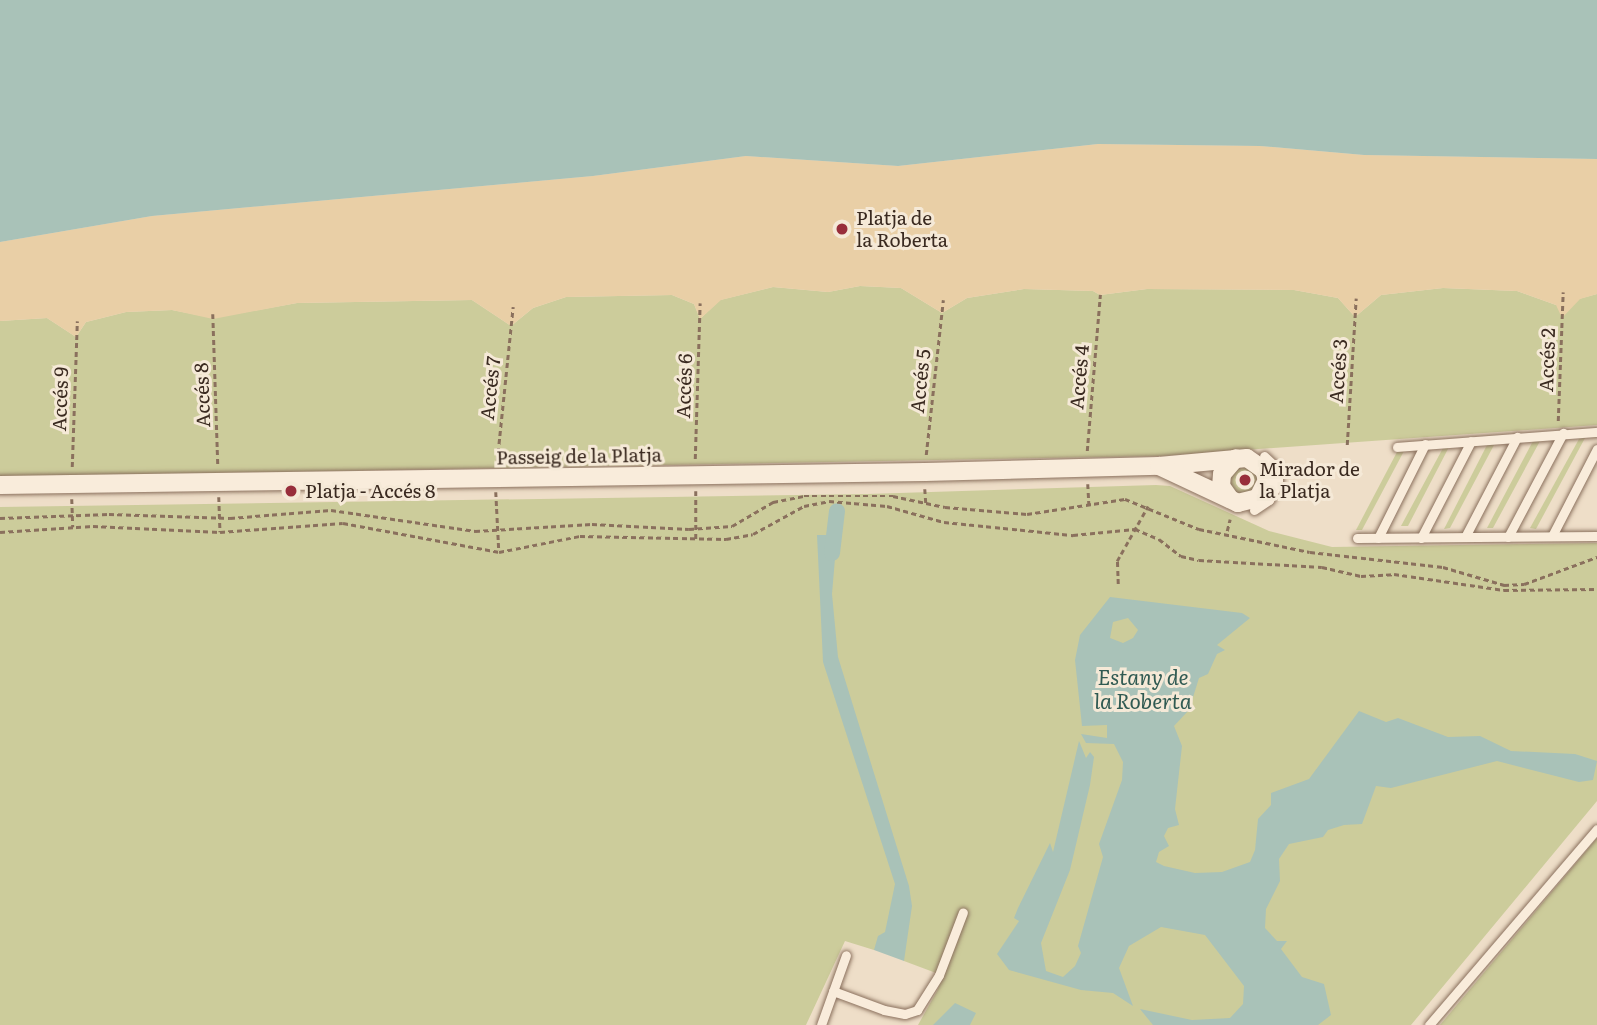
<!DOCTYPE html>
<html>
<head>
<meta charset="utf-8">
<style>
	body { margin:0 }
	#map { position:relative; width:1597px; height:1025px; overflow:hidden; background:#eedec8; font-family:Literata,serif }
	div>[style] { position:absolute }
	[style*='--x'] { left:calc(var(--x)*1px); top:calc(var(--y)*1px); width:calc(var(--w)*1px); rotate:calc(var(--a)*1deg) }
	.green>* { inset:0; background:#cccc9b }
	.sand>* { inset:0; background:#e9cfa6 }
	.water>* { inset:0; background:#a9c2b8 }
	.canal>* { height:16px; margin:-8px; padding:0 8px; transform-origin:8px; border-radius:8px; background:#a9c2b8 }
	.path>* { height:2.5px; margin-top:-1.25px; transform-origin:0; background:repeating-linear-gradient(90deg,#8a705d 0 5px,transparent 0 8.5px) }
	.roads { filter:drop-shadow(0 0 2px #8a705d) drop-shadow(0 0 2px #8a705d) }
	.lane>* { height:9px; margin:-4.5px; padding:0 4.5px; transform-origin:4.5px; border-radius:4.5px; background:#f9ecdb }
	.street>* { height:18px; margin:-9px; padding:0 9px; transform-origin:9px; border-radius:9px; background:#f9ecdb }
	.path-bridge>* { height:2.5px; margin-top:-1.25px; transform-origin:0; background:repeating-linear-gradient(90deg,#8a705d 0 5px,transparent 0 8.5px) }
	.dots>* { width:19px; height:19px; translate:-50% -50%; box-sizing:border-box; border:4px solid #f5e9d7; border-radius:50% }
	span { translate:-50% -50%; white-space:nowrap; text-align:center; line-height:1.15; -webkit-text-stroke:6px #f5e9d7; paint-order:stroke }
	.poi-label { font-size:19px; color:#3a2a20 }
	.left { translate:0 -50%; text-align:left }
	.street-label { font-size:19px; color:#3a2a20 }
	.water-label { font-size:21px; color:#305a52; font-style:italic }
</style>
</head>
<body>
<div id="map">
	<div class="green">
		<div style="clip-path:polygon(860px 286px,901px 288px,942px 313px,967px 298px,1024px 289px,1093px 291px,1100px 295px,1147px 289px,1294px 290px,1338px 298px,1355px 317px,1381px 295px,1443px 288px,1517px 291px,1556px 305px,1597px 294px,1597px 425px,1161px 456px,0 477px,0 321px,47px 318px,76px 337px,86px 322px,126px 312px,172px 310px,213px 318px,297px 303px,472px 300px,511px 326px,533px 308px,566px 297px,672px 295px,694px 304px,700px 319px,720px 300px,773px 287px,828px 292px)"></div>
		<div style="clip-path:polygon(1585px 438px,1536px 529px,1530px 528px,1579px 439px)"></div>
		<div style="clip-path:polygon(1533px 441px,1540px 441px,1493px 528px,1487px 528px)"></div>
		<div style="clip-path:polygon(1487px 445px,1494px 445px,1450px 528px,1444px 529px)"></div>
		<div style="clip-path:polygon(1449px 447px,1408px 526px,1401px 526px,1443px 448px)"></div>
		<div style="clip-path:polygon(1404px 451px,1362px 530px,1356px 530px,1397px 452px)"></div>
		<div style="clip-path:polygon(1239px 462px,1262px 476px,1248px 499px,1228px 492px,1228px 471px)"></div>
		<div style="clip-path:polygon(1156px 485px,1170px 486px,1269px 531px,1332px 547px,1597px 543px,1597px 801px,1411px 1025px,918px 1025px,937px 991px,963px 926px,967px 912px,961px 909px,936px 973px,904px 961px,894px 946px,874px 950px,845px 941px,806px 1025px,0 1025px,0 507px,867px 494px)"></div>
		<div style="clip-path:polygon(1597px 838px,1597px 1025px,1440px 1025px)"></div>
	</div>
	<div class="sand">
		<div style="clip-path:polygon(1098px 144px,1260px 146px,1364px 155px,1597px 159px,1597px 294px,1580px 299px,1562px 318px,1556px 305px,1517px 291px,1443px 288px,1381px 295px,1355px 317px,1338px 298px,1294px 290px,1147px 289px,1100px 295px,1093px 291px,1024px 289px,967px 298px,942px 313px,901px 288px,860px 286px,828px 292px,773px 287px,721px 300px,700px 319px,694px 304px,672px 295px,566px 297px,533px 308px,511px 326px,472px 300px,297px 303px,213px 319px,172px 310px,126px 312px,86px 322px,76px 337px,47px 318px,0 321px,0 242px,152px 216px,593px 176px,746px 156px,898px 166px)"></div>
	</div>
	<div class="water">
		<div style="clip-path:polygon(0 0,1597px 0,1597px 159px,1364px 155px,1260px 146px,1098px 144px,898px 166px,746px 156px,593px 176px,152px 216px,0 242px)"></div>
		<div style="clip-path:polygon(817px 535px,837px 535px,832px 594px,838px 657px,909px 886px,912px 906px,904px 961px,874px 950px,878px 936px,885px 932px,895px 884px,823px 662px)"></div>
		<div style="clip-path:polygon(evenodd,1110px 597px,1242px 613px,1250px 618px,1217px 645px,1225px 650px,1217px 654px,1208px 674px,1199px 678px,1189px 710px,1174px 726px,1182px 746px,1175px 809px,1179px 825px,1168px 828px,1164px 836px,1169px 846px,1159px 852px,1156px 862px,1164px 866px,1195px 873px,1222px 872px,1250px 862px,1255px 850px,1258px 819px,1271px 805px,1271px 793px,1309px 779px,1359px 711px,1386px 722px,1398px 718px,1448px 737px,1480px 736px,1511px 751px,1575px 754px,1597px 761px,1593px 780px,1579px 782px,1497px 761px,1391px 788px,1376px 786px,1362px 824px,1344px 825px,1328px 830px,1323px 837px,1289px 844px,1279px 859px,1280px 881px,1266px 909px,1265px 928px,1277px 941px,1287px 941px,1281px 949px,1302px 977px,1324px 984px,1331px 1015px,1318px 1025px,1153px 1025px,1140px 1009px,1192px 1020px,1230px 1018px,1243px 1004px,1244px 986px,1205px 935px,1161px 927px,1129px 946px,1119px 968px,1133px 1006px,1113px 993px,1081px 990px,1009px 970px,997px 954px,1019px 921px,1014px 918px,1018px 908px,1050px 843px,1053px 852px,1079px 741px,1086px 758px,1090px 752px,1094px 757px,1090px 785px,1070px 870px,1041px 943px,1046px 971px,1063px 977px,1075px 966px,1081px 953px,1078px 946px,1103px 857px,1099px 844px,1122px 780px,1123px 762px,1114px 744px,1086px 743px,1081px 734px,1107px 738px,1107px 725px,1082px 726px,1075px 660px,1080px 635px,1110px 597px,1128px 618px,1138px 630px,1133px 638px,1123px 643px,1110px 638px,1113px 622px,1128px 618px)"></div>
		<div style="clip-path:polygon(955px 1003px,976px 1013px,970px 1025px,933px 1025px)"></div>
	</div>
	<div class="canal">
		<div style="--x:832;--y:553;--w:42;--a:-83.2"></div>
	</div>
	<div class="path">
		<div style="--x:213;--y:314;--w:151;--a:88.1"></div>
		<div style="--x:1558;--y:421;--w:129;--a:-87.8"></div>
		<div style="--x:1347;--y:445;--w:147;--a:-86.5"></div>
		<div style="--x:1087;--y:451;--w:157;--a:-85.2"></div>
		<div style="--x:926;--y:455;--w:156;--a:-83.7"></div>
		<div style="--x:695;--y:459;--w:156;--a:-88.2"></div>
		<div style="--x:497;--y:461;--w:155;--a:-84.1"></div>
		<div style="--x:72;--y:467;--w:146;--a:-88"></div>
		<div style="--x:1088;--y:484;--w:21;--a:87"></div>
		<div style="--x:925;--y:489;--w:14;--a:86"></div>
		<div style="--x:696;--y:491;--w:50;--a:90"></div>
		<div style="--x:496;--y:492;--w:60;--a:87.1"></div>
		<div style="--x:219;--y:497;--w:35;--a:88"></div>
		<div style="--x:72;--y:499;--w:28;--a:88"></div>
		<div style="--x:0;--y:518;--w:109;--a:-2.1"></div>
		<div style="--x:109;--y:514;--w:121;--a:1.9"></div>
		<div style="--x:230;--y:518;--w:101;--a:-4.5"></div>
		<div style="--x:331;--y:510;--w:146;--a:8.3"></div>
		<div style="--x:475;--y:531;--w:117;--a:-3.4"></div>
		<div style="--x:592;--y:524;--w:97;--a:3"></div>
		<div style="--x:689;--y:529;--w:43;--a:-4"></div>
		<div style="--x:732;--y:526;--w:48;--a:-30.3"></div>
		<div style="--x:773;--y:502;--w:32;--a:-11"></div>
		<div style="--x:804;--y:496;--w:89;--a:0"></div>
		<div style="--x:893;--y:496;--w:53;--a:11.9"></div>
		<div style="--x:945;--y:507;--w:82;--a:4.9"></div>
		<div style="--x:1027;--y:514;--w:99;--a:-8.7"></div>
		<div style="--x:1125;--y:499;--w:80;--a:22.1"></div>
		<div style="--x:1199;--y:529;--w:113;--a:11.7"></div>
		<div style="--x:1310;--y:552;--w:134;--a:6.4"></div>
		<div style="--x:1443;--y:567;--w:64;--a:16.4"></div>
		<div style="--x:1504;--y:585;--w:20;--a:-3"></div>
		<div style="--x:1524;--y:584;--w:78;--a:-20.3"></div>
		<div style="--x:1227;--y:531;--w:12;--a:-76"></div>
		<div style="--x:0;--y:532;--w:93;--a:-3.7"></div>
		<div style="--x:93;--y:526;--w:127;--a:2.7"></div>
		<div style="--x:220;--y:532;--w:123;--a:-4.2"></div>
		<div style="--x:343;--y:523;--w:159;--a:10.5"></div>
		<div style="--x:499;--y:552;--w:83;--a:-11.2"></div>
		<div style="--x:580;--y:536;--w:146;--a:1.2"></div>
		<div style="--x:726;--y:539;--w:27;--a:-10"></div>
		<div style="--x:753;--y:534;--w:58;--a:-28.8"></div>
		<div style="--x:804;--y:506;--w:25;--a:-11"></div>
		<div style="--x:829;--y:501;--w:58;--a:4.9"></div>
		<div style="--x:887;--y:506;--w:59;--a:15.7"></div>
		<div style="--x:944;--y:522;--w:130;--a:5.8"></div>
		<div style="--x:1073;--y:535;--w:62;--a:-5.5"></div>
		<div style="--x:1135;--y:529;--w:26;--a:23"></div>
		<div style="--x:1159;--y:539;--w:28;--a:38"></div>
		<div style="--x:1181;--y:556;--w:18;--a:13"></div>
		<div style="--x:1199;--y:560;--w:123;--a:3.3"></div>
		<div style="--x:1322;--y:567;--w:40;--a:13"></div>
		<div style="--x:1361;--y:576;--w:33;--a:-3"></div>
		<div style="--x:1394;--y:574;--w:111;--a:8.3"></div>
		<div style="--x:1504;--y:590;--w:93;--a:-0.6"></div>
	</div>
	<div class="roads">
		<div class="lane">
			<div style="--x:1397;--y:447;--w:201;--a:-4.3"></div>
			<div style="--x:1254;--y:510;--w:18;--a:-34"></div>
			<div style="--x:1269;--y:500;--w:18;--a:-61"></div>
			<div style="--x:1278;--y:484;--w:15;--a:-90"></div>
			<div style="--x:1278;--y:469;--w:19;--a:-137"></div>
			<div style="--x:1552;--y:536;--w:98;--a:-62.7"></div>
			<div style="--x:1465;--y:537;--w:113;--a:-62.5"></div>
			<div style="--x:1508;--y:537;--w:118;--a:-62.1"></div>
			<div style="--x:1357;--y:538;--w:240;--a:-0.5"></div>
			<div style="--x:1378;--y:538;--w:105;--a:-63.4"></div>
			<div style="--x:1421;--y:538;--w:109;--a:-62.7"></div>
			<div style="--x:833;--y:991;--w:54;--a:20.4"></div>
			<div style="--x:884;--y:1010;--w:21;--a:11"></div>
			<div style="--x:905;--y:1014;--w:13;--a:-18"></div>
			<div style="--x:917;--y:1010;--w:41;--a:-57.8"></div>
			<div style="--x:939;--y:975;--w:67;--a:-69.1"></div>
			<div style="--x:821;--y:1025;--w:74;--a:-70.3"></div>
			<div style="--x:1429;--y:1025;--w:258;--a:-49.4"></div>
		</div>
		<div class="street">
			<div style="--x:0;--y:485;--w:925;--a:-0.81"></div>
			<div style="--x:925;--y:472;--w:234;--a:-1.5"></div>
			<div style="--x:1159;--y:466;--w:88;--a:-5.2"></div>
			<div style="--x:1247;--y:458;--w:21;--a:35"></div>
			<div style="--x:1264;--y:470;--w:10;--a:73"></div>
			<div style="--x:1267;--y:480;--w:20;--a:117"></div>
			<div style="--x:1258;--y:498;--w:21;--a:166"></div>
			<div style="--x:1238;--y:503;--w:87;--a:-154.9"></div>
			<div style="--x:1230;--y:499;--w:16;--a:-125"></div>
			<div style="--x:1221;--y:486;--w:12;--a:-85"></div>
			<div style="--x:1222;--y:474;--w:21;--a:-49"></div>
		</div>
	</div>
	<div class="path-bridge">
		<div style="--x:1118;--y:584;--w:23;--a:-92"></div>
		<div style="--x:1117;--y:561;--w:63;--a:-60.6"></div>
	</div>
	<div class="dots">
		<div style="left:842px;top:229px;background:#982e3b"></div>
		<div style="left:1245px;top:480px;background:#982e3b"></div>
		<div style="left:291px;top:491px;background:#982e3b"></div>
	</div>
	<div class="poi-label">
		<span class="left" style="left:856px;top:229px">Platja de<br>la Roberta</span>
		<span class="left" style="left:1259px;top:480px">Mirador de<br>la Platja</span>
		<span class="left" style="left:305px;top:491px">Platja - Accés 8</span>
	</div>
	<div class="street-label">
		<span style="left:1547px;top:360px;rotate:-88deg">Accés 2</span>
		<span style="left:1338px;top:371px;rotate:-86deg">Accés 3</span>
		<span style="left:1079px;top:377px;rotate:-85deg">Accés 4</span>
		<span style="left:920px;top:381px;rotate:-84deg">Accés 5</span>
		<span style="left:684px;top:386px;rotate:-88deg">Accés 6</span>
		<span style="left:490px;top:388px;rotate:-84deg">Accés 7</span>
		<span style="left:202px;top:395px;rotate:-92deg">Accés 8</span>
		<span style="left:60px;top:399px;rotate:-88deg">Accés 9</span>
		<span style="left:579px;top:456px;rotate:-1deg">Passeig de la Platja</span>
	</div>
	<div class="water-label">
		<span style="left:1143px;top:688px">Estany de<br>la Roberta</span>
	</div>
</div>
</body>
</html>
